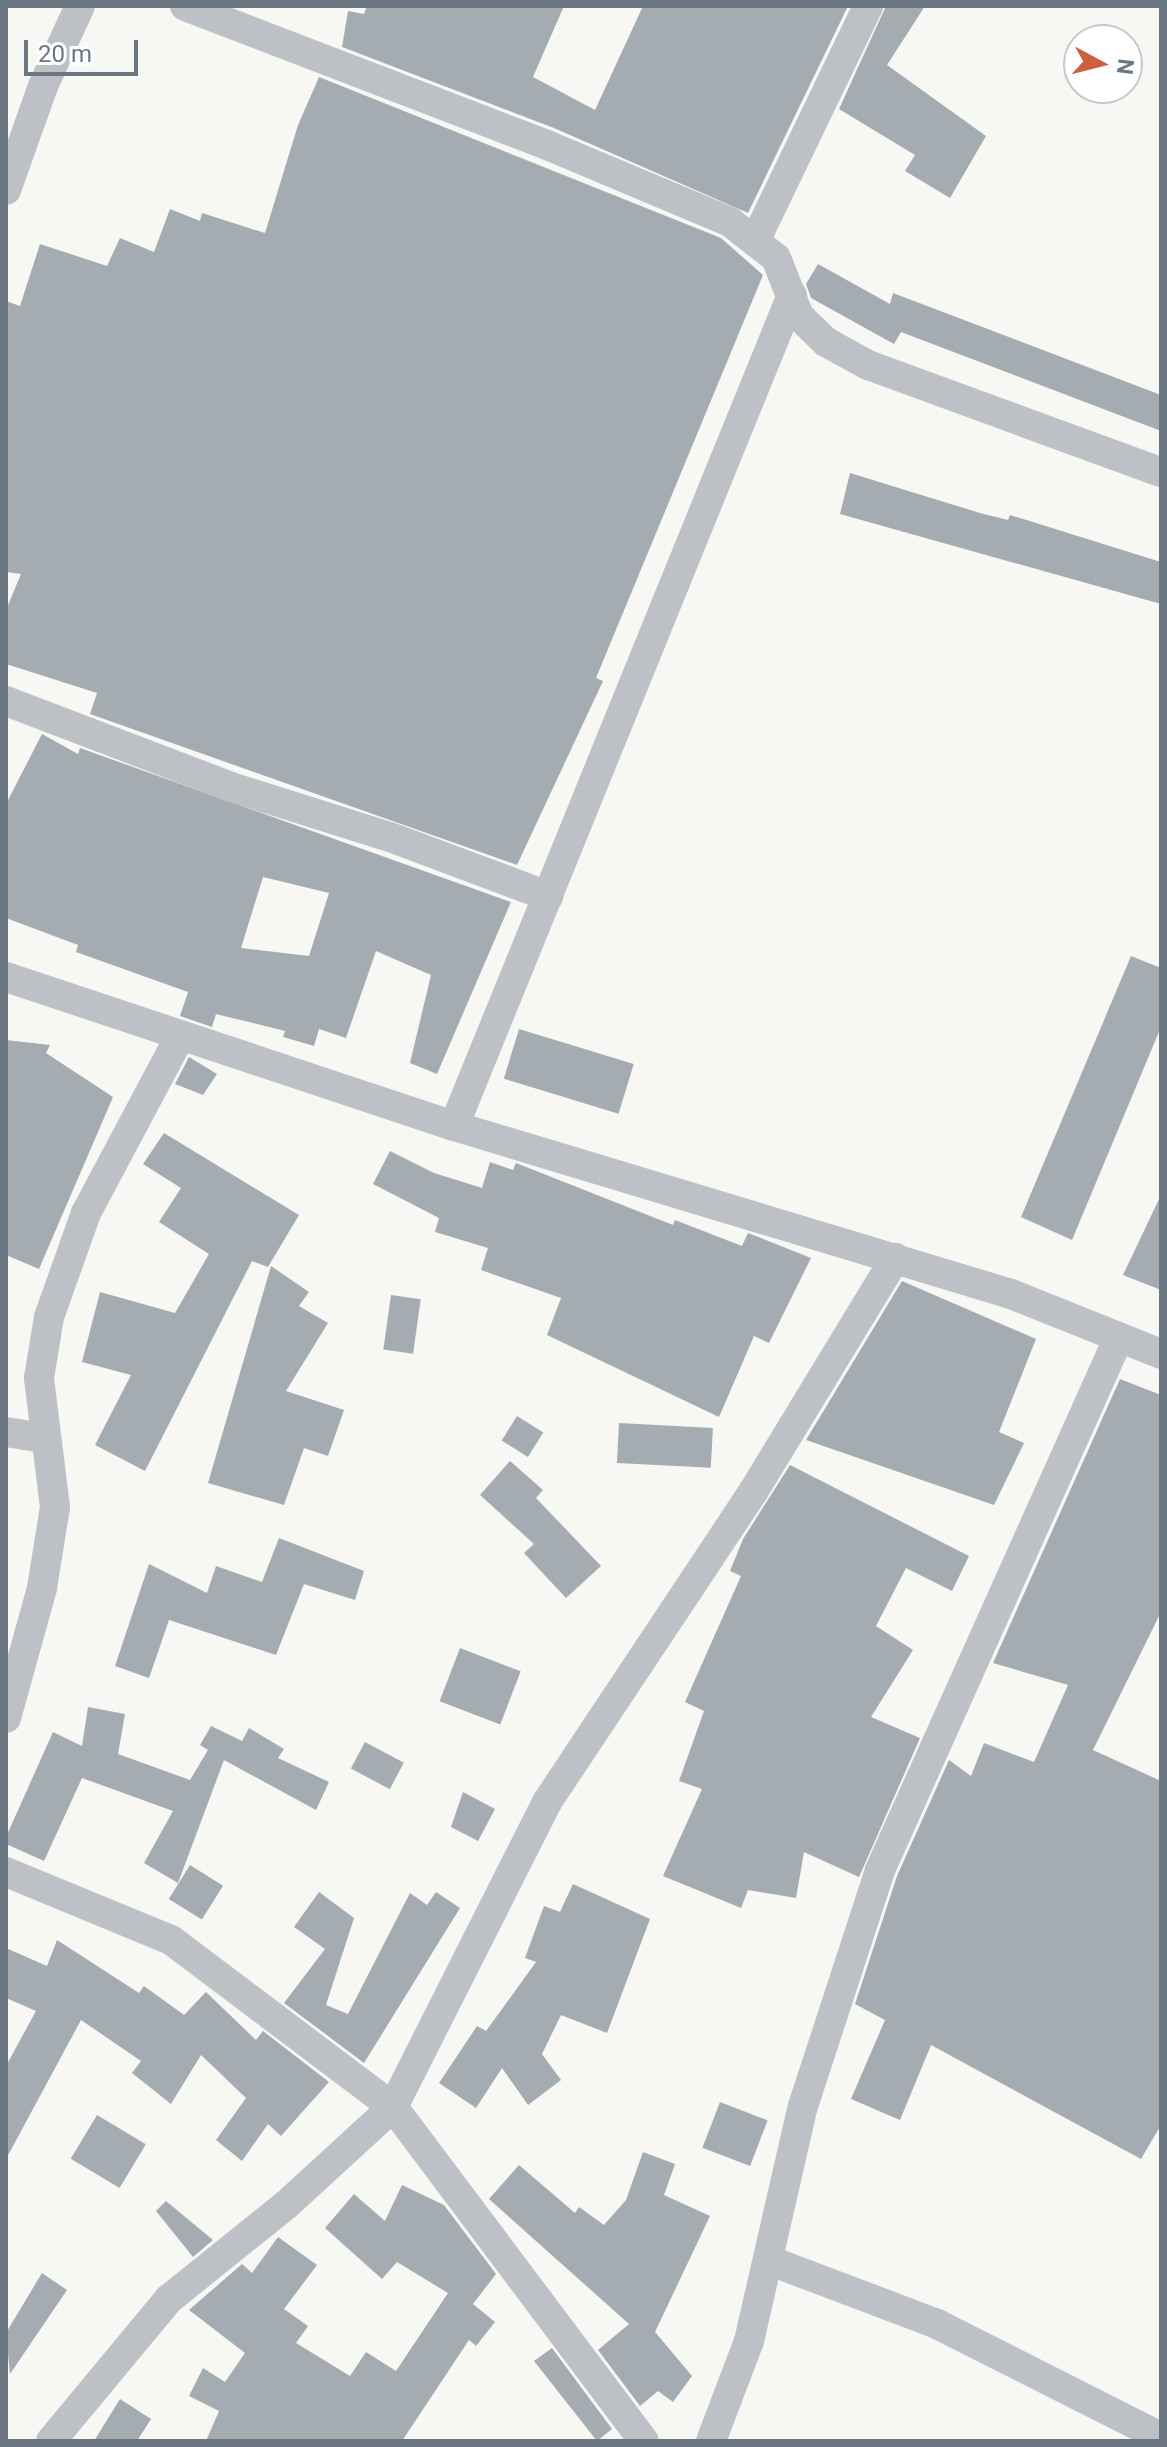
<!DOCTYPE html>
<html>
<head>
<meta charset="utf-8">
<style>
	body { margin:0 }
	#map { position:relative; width:1167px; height:2447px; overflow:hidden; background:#f7f7f4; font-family:Roboto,sans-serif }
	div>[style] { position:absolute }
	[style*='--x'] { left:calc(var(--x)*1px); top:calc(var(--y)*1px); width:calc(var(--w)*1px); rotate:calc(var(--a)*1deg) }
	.building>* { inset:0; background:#a5acb1; transform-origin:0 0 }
	.minor>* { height:30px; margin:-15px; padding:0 15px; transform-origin:15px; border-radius:15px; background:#bdc0c4 }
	span { translate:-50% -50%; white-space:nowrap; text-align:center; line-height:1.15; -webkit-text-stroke:8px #fff; paint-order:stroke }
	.frame { position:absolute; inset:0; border:8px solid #6a7782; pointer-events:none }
	.north { position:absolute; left:1063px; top:24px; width:80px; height:80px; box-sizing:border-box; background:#fff; border:2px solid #c3c9cd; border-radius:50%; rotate:97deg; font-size:22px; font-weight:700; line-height:32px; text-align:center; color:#6a7782 }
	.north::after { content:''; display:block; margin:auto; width:28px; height:36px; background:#cd5f3e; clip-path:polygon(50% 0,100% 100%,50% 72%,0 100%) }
	.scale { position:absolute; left:24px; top:40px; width:114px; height:36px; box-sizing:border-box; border:4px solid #6a7782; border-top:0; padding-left:10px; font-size:24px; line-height:28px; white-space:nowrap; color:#6a7782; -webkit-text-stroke:6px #fff; paint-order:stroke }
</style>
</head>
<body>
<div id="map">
	<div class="building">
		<div style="clip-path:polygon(367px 6px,564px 6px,533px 77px,595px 110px,643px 6px,848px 6px,748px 213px,554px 128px,342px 47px,348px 11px,364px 14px)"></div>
		<div style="clip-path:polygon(886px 6px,925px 6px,887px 65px,986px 136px,950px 198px,905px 171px,915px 155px,839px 109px)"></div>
		<div style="clip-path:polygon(319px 77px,721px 238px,763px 275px,596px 678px,603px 681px,517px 865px,90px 714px,97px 693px,6px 664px,6px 610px,21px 574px,6px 572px,6px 301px,20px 306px,40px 244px,107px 266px,120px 238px,154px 252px,170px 209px,200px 221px,202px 213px,265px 233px,298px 125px)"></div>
		<div style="clip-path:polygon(818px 264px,890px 304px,893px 293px,1161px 395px,1161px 431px,901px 332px,894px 344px,811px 298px,806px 284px)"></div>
		<div style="clip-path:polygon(850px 473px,980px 513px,1008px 520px,1010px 515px,1161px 562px,1161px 604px,840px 514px)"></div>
		<div style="clip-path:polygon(evenodd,42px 734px,78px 754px,80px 748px,511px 902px,437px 1074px,410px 1063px,431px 975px,376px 951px,346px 1038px,319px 1029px,314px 1046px,283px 1037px,285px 1031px,216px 1014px,212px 1027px,180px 1016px,188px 992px,76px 952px,78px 945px,6px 918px,6px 804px,42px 734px,263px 877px,329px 893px,309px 956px,241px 948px,263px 877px)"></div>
		<div style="clip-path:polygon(1131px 956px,1161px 968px,1161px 1027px,1072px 1240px,1021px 1217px)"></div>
		<div style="left:519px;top:1029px;width:120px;height:52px;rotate:17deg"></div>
		<div style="clip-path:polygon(6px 1040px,50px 1045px,46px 1053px,113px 1097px,39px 1269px,6px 1255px)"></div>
		<div style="clip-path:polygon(189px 1057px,217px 1074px,203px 1095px,175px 1084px)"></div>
		<div style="clip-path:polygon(164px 1133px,299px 1215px,268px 1267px,252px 1261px,145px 1471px,95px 1445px,131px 1375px,82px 1362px,100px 1292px,175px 1313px,209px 1254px,159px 1222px,181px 1188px,143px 1164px)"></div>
		<div style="clip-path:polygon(390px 1151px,434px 1173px,482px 1188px,490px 1162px,513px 1170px,516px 1163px,673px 1225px,675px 1220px,742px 1246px,748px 1233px,811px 1258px,769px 1343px,754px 1336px,719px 1417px,547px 1335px,561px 1298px,481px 1270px,488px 1248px,435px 1232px,439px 1218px,373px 1184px)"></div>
		<div style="clip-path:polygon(1161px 1195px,1161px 1290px,1123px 1275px)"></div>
		<div style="clip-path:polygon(271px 1266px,309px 1292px,299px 1306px,328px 1323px,286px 1391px,344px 1410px,328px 1456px,304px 1448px,284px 1505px,208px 1483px)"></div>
		<div style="clip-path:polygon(902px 1281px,1036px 1339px,999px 1432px,1024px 1443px,994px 1505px,806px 1440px)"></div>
		<div style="left:391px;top:1295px;width:30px;height:55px;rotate:8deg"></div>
		<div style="clip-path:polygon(1120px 1379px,1161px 1395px,1161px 1612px,1093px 1750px,1161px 1781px,1161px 2125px,1141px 2159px,931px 2045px,900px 2120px,851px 2099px,885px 2020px,855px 2004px,897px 1876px,949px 1760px,971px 1776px,984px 1743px,1034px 1762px,1068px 1685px,993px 1663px)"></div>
		<div style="left:517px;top:1416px;width:31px;height:29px;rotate:32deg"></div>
		<div style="left:619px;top:1423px;width:94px;height:40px;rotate:3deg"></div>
		<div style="clip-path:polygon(510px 1461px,543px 1490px,536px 1498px,601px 1566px,566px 1598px,524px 1553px,534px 1544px,480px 1495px)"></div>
		<div style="clip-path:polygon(790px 1465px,969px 1556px,952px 1591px,906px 1568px,876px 1626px,913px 1650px,871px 1717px,920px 1738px,859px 1877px,804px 1852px,796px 1898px,748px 1890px,741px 1908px,663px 1876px,702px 1789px,679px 1781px,704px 1711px,685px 1702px,741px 1576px,730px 1571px,743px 1539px)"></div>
		<div style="clip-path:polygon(279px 1538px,364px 1571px,355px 1600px,304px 1584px,276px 1655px,169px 1620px,149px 1678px,115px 1666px,149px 1564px,207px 1593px,216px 1566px,262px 1582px)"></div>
		<div style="left:460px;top:1648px;width:65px;height:57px;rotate:21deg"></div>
		<div style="clip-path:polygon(88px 1707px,125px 1714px,118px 1754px,190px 1780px,208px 1750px,200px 1745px,211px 1726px,242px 1741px,249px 1728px,284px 1749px,278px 1758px,329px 1782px,316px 1810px,224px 1760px,178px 1883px,144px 1863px,173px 1811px,82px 1778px,44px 1861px,6px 1844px,6px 1837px,53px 1732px,82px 1746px)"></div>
		<div style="left:365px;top:1742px;width:44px;height:30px;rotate:28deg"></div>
		<div style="clip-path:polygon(463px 1792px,495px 1809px,478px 1841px,451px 1827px)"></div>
		<div style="left:190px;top:1865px;width:39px;height:40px;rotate:32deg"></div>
		<div style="clip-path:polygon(573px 1884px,650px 1919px,607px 2033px,561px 2015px,542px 2054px,561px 2080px,528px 2105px,502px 2068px,476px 2108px,439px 2083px,477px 2026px,486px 2031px,536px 1962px,525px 1958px,544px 1906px,560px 1912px)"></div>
		<div style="clip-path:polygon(319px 1892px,354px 1918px,326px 2005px,348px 2014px,410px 1893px,427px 1905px,436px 1892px,460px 1908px,364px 2063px,284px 2003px,325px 1949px,294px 1927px)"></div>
		<div style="clip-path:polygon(57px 1940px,139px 1993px,144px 1986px,184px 2015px,206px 1992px,256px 2040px,263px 2031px,329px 2082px,281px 2136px,268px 2124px,242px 2161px,216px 2140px,246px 2098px,201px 2055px,171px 2104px,132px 2073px,141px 2061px,81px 2020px,6px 2159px,6px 2066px,36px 2011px,6px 1998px,6px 1948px,47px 1966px)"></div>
		<div style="left:720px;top:2102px;width:51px;height:49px;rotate:21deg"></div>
		<div style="left:97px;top:2115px;width:57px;height:51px;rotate:31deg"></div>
		<div style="clip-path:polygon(643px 2152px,675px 2164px,664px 2195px,710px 2216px,655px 2332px,692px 2376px,673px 2402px,658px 2391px,640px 2406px,598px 2350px,629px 2324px,489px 2199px,519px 2165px,575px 2213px,579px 2207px,604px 2225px,626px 2200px)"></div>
		<div style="clip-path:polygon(402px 2185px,444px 2205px,496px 2274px,473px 2304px,495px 2322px,476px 2346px,469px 2340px,402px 2441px,206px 2441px,219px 2411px,189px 2396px,203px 2368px,225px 2382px,245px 2353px,189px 2310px,242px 2264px,252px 2273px,278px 2237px,317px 2265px,284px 2309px,308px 2326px,296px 2343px,350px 2376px,366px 2352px,396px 2371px,448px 2293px,397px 2262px,382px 2279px,325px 2228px,354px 2194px,385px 2221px)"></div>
		<div style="clip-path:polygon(166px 2201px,213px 2240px,193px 2257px,156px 2211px)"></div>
		<div style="clip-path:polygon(42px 2273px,67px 2290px,10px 2374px,6px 2333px)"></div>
		<div style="clip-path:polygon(552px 2348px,612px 2429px,597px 2441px,534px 2361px)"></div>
		<div style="clip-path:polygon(120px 2399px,151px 2419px,137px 2441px,94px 2441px)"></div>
	</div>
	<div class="minor">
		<div style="--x:185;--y:6;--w:388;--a:21"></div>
		<div style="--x:547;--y:145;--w:199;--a:22.8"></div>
		<div style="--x:730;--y:222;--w:58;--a:38"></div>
		<div style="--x:776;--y:258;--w:62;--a:68.4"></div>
		<div style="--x:799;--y:316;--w:37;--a:44"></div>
		<div style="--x:826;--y:342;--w:48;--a:28.7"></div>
		<div style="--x:868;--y:365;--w:312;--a:20.1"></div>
		<div style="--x:6;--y:190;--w:110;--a:-70.4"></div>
		<div style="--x:43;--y:86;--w:88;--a:-65.2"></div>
		<div style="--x:756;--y:239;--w:259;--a:-64.3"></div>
		<div style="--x:6;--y:701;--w:241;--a:20.9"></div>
		<div style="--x:231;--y:787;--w:167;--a:17.5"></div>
		<div style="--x:390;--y:837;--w:169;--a:20.5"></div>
		<div style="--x:6;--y:977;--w:472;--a:18.4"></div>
		<div style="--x:454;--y:1126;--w:582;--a:16.78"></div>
		<div style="--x:1011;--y:1294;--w:162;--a:21.8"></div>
		<div style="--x:454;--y:1126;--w:897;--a:-67.87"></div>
		<div style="--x:6;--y:1432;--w:39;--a:9"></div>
		<div style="--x:6;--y:1718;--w:135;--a:-74.5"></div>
		<div style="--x:42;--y:1588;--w:82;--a:-80.9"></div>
		<div style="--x:55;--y:1507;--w:130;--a:-97.1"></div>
		<div style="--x:39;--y:1378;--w:62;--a:-80.7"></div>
		<div style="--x:49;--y:1317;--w:110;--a:-70.4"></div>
		<div style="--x:86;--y:1213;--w:198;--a:-62"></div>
		<div style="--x:6;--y:1872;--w:178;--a:22.4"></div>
		<div style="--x:171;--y:1940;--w:278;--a:37"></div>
		<div style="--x:393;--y:2107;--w:418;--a:53.1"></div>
		<div style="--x:768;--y:2260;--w:181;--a:20.7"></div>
		<div style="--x:937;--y:2324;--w:251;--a:26.8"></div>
		<div style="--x:51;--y:2441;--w:185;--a:-50.3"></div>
		<div style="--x:169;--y:2299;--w:150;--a:-38.8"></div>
		<div style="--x:286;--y:2205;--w:145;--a:-42.5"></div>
		<div style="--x:393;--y:2107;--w:342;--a:-63.2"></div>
		<div style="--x:547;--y:1802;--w:372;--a:-56.4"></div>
		<div style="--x:753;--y:1492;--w:274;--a:-58.7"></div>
		<div style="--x:711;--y:2441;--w:107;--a:-69.2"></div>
		<div style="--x:749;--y:2341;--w:241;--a:-77.1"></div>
		<div style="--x:803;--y:2106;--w:248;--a:-71.9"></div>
		<div style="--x:880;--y:1870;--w:584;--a:-65.85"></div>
	</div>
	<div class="frame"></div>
	<div class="north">N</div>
	<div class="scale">20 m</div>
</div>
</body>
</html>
